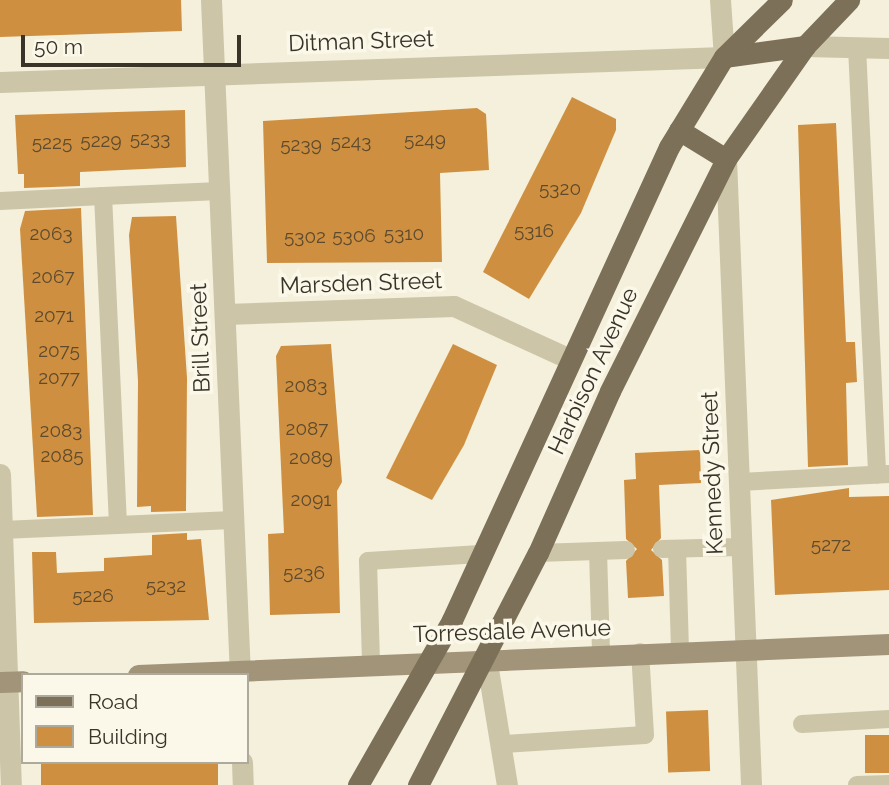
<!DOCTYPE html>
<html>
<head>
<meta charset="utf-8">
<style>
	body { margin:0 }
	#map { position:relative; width:889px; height:785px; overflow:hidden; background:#f4f0dc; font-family:Raleway,sans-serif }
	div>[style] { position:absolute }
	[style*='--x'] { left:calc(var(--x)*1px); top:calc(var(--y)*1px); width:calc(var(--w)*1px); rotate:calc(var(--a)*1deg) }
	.building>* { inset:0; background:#ce9040; transform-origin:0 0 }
	.lane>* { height:18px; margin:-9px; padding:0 9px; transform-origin:9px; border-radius:9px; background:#cdc5a7 }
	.street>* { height:21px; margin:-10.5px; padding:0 10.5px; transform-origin:10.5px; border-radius:10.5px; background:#cdc5a7 }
	.secondary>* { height:21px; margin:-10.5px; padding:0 10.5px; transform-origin:10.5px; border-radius:10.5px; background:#a19478 }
	.primary>* { height:21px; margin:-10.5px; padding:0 10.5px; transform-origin:10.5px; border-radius:10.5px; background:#7c7058 }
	span { translate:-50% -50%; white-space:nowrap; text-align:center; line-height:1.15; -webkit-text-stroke:7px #fbf8e9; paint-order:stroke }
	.number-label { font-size:19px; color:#5e4a2e }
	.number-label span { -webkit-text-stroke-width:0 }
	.street-label { font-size:23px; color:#393328 }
	.legend { position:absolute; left:21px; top:673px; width:228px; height:91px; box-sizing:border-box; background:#fbf8e9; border:2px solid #ada99c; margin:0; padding:9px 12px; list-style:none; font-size:21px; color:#393328 }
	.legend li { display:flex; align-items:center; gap:14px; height:35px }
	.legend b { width:35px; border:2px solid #ada99c }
	.scale { position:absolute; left:21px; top:35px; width:220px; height:32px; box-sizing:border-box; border:4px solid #393328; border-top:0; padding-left:9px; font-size:21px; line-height:24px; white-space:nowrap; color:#393328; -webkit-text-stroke:5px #fbf8e9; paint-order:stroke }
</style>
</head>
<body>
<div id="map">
	<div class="building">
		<div style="clip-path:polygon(0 0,181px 0,182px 31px,0 37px)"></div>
		<div style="clip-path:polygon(572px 97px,616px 119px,616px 130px,581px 213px,529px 299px,483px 272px)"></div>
		<div style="clip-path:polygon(477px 108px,486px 114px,489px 170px,440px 173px,442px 262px,267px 263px,263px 121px)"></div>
		<div style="clip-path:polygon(185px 110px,186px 167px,80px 172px,80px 186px,24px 188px,24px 174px,18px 174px,15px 115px)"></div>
		<div style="clip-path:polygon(836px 123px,846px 342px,855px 342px,857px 382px,846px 383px,848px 465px,808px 467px,798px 125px)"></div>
		<div style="clip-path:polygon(81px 208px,93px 515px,37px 517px,20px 229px,25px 211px)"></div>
		<div style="clip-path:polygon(176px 216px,187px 378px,186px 511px,151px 512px,151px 506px,137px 507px,138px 381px,129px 235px,132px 217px)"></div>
		<div style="clip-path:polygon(331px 344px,342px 482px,337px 491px,340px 613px,270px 615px,268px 534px,284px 533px,276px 356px,281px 346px)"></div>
		<div style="clip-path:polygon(453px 344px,497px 365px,464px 445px,432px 500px,386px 478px)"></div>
		<div style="clip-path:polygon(700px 450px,701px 483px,659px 485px,661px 538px,651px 550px,662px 560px,664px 596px,628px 598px,626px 561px,637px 549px,626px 539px,624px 480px,636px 479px,635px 453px)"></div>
		<div style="clip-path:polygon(849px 488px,849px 497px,889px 496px,889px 590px,775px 595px,771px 500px)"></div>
		<div style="clip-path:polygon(187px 533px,187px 540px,201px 539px,209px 620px,34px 623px,32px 552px,56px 552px,57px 573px,104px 571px,104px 558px,152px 555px,152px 535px)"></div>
		<div style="left:708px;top:710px;width:61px;height:42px;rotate:88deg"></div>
		<div style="left:889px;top:735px;width:38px;height:24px;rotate:90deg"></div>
		<div style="left:41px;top:762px;width:177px;height:23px"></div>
	</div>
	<div class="lane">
		<div style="--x:857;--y:47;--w:428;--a:87.3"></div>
		<div style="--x:0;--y:201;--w:103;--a:-2.8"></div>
		<div style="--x:739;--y:482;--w:150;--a:-3.1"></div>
		<div style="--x:118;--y:525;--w:329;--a:-92.6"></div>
		<div style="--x:103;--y:196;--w:117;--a:-2.4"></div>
		<div style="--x:2;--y:530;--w:231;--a:-2.5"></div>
		<div style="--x:662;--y:549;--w:79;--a:-1.5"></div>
		<div style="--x:677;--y:549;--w:102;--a:88.3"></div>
		<div style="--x:598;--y:551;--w:102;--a:88.3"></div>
		<div style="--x:538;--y:553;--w:88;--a:-2"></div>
		<div style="--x:371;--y:662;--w:101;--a:-91.7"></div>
		<div style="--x:368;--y:561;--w:112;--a:-3.6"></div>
		<div style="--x:802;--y:724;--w:87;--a:-3.3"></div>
		<div style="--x:505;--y:744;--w:140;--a:-3.7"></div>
		<div style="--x:645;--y:735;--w:83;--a:-93.4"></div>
		<div style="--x:857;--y:785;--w:32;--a:-2"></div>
	</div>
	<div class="street">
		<div style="--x:211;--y:0;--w:676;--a:87.54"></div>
		<div style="--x:805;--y:46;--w:84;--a:1.4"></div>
		<div style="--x:0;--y:82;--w:724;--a:-1.98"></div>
		<div style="--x:724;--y:57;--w:57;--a:-94"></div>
		<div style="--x:726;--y:159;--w:626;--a:87.71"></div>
		<div style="--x:225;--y:314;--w:229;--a:-2"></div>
		<div style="--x:454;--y:306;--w:128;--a:24.6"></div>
		<div style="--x:0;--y:474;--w:311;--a:88"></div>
		<div style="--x:486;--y:657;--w:130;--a:80.7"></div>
		<div style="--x:242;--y:762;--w:23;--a:88"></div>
	</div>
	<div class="secondary">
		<div style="--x:138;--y:675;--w:752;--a:-2.36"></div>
		<div style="--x:0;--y:682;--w:23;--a:-2"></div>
	</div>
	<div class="primary">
		<div style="--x:724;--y:57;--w:82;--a:-7.7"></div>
		<div style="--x:679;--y:130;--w:55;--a:31.7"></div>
		<div style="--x:358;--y:785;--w:190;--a:-60.3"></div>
		<div style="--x:452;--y:620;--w:520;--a:-65.36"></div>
		<div style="--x:669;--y:147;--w:105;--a:-58.6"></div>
		<div style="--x:724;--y:57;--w:81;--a:-44.5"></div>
		<div style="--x:418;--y:785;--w:261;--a:-62.7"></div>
		<div style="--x:538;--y:553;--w:177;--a:-66"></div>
		<div style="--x:610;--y:391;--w:259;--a:-63.4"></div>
		<div style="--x:726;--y:159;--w:138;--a:-55"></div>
		<div style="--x:805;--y:46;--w:64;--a:-46.3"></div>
	</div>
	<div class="number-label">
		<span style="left:150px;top:139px">5233</span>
		<span style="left:425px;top:140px">5249</span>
		<span style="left:101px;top:141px">5229</span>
		<span style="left:351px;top:142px">5243</span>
		<span style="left:52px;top:143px">5225</span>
		<span style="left:301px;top:145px">5239</span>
		<span style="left:560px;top:189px">5320</span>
		<span style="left:534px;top:231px">5316</span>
		<span style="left:51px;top:234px">2063</span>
		<span style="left:404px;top:234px">5310</span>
		<span style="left:354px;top:236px">5306</span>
		<span style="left:305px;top:237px">5302</span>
		<span style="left:53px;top:277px">2067</span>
		<span style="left:54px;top:316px">2071</span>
		<span style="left:59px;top:351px">2075</span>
		<span style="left:59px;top:378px">2077</span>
		<span style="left:306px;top:386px">2083</span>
		<span style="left:307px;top:429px">2087</span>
		<span style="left:61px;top:431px">2083</span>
		<span style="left:62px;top:456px">2085</span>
		<span style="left:311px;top:458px">2089</span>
		<span style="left:311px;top:500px">2091</span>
		<span style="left:831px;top:545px">5272</span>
		<span style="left:304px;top:573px">5236</span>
		<span style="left:166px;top:586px">5232</span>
		<span style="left:93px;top:596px">5226</span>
	</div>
	<div class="street-label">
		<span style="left:361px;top:41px;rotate:-2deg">Ditman Street</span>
		<span style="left:361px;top:283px;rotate:-2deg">Marsden Street</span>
		<span style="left:200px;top:338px;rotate:-92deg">Brill Street</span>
		<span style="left:593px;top:371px;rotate:-65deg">Harbison Avenue</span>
		<span style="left:712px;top:473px;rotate:-92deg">Kennedy Street</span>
		<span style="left:512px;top:631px;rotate:-2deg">Torresdale Avenue</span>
	</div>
	<ul class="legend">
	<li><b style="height:9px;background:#7c7058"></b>Road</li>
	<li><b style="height:19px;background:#ce9040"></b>Building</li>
	</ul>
	<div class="scale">50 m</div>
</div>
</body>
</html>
